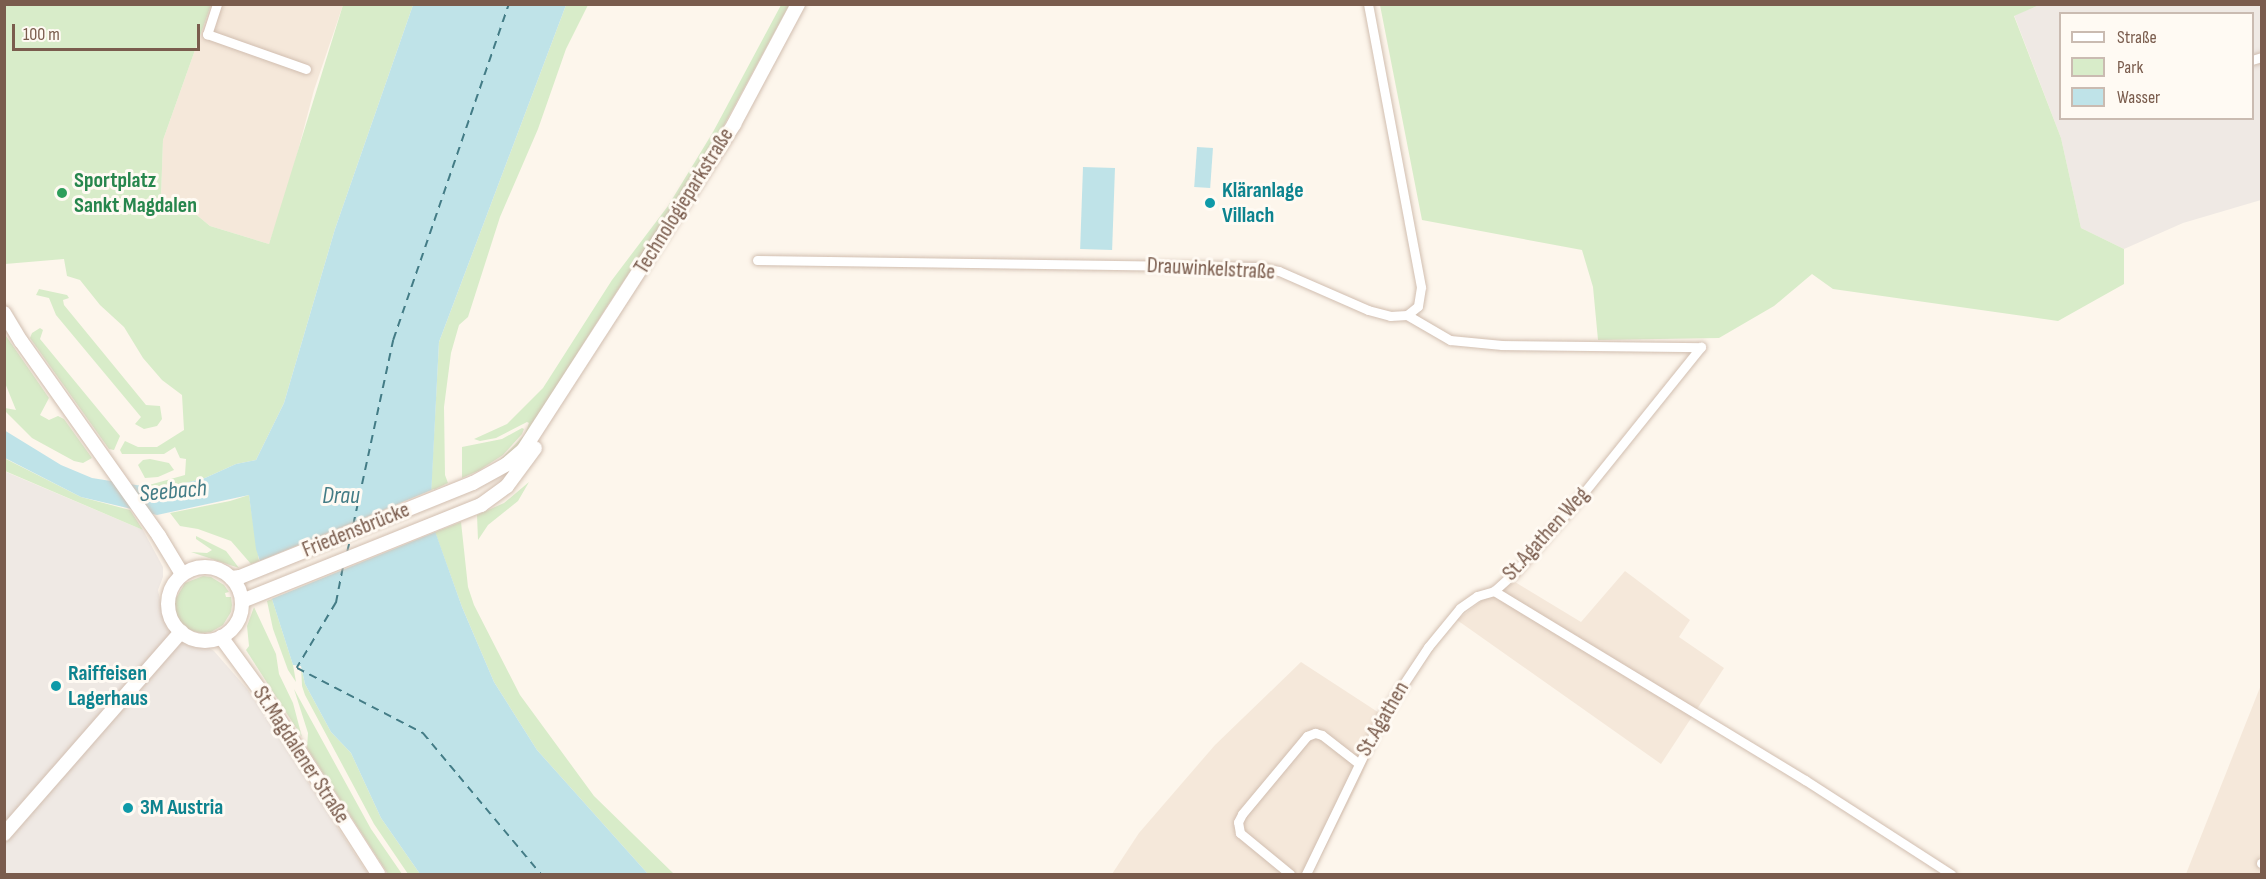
<!DOCTYPE html>
<html>
<head>
<meta charset="utf-8">
<style>
	body { margin:0 }
	#map { position:relative; width:2266px; height:879px; overflow:hidden; background:#fdf6ec; font-family:"Sofia Sans Condensed",sans-serif }
	div>[style] { position:absolute }
	[style*='--x'] { left:calc(var(--x)*1px); top:calc(var(--y)*1px); width:calc(var(--w)*1px); rotate:calc(var(--a)*1deg) }
	.residential>* { inset:0; background:#f5e8da }
	.industrial>* { inset:0; background:#efe9e4 }
	.green>* { inset:0; background:#d8ecc9 }
	.water>* { inset:0; background:#bfe3e8; transform-origin:0 0 }
	.pier>* { inset:0; background:#fdf6ec }
	.ferry>* { height:1.5px; margin-top:-0.75px; transform-origin:0; background:repeating-linear-gradient(90deg,#437c86 0 8px,transparent 0 14px) }
	.roads { filter:drop-shadow(0 0 2px #d1beb0) drop-shadow(0 0 2px #d1beb0) }
	.street>* { height:9px; margin:-4.5px; padding:0 4.5px; transform-origin:4.5px; border-radius:4.5px; background:#fff }
	.secondary>* { height:14px; margin:-7px; padding:0 7px; transform-origin:7px; border-radius:7px; background:#fff }
	.secondary>.ring { margin:-7px; padding:0; box-sizing:content-box; background:none; border:14px solid #fff; border-radius:50% }
	.dots>* { width:16px; height:16px; translate:-50% -50%; box-sizing:border-box; border:3px solid #fffaf3; border-radius:50% }
	span { translate:-50% -50%; white-space:nowrap; text-align:center; line-height:1.15; -webkit-text-stroke:6px #fffaf3; paint-order:stroke }
	.leisure-label { font-size:22px; color:#27864d; font-weight:700 }
	.left { translate:0 -50%; text-align:left }
	.culture-label { font-size:22px; color:#0d838f; font-weight:700 }
	.street-label { font-size:22px; color:#7a5c4d }
	.water-label { font-size:24px; color:#437c86; font-style:italic }
	.frame { position:absolute; inset:0; border:6px solid #7a5c4d; pointer-events:none }
	.legend { position:absolute; left:2059px; top:12px; width:195px; height:108px; box-sizing:border-box; background:#fffaf3; border:2px solid #cabbb1; margin:0; padding:8px 10px; list-style:none; font-size:18px; color:#7a5c4d }
	.legend li { display:flex; align-items:center; gap:12px; height:30px }
	.legend b { width:30px; border:2px solid #cabbb1 }
	.scale { position:absolute; left:12px; top:24px; width:188px; height:27px; box-sizing:border-box; border:3px solid #7a5c4d; border-top:0; padding-left:8px; font-size:18px; line-height:21px; white-space:nowrap; color:#7a5c4d; -webkit-text-stroke:4px #fffaf3; paint-order:stroke }
</style>
</head>
<body>
<div id="map">
	<div class="residential">
		<div style="clip-path:polygon(211px 5px,343px 5px,314px 90px,289px 185px,269px 244px,210px 226px,187px 207px,175px 212px,161px 197px,163px 140px)"></div>
		<div style="clip-path:polygon(1625px 571px,1690px 620px,1679px 637px,1724px 668px,1661px 764px,1457px 620px,1484px 599px,1515px 582px,1581px 622px)"></div>
		<div style="clip-path:polygon(1301px 662px,1387px 718px,1357px 786px,1312px 874px,1112px 874px,1139px 833px,1215px 745px)"></div>
		<div style="clip-path:polygon(2261px 685px,2261px 874px,2186px 874px)"></div>
	</div>
	<div class="industrial">
		<div style="clip-path:polygon(evenodd,2039px 4px,2261px 5px,2261px 200px,2183px 223px,2124px 249px,2081px 228px,2061px 138px,2014px 15px,2039px 4px,2060px 14px,2252px 14px,2252px 118px,2060px 118px,2060px 14px)"></div>
		<div style="clip-path:polygon(4px 471px,143px 530px,163px 567px,163px 577px,158px 590px,164px 619px,214px 651px,248px 690px,368px 874px,5px 874px)"></div>
	</div>
	<div class="green">
		<div style="clip-path:polygon(4px 5px,211px 5px,163px 140px,161px 197px,175px 212px,187px 207px,210px 226px,269px 244px,343px 5px,413px 5px,335px 229px,284px 403px,256px 460px,236px 464px,205px 478px,183px 484px,151px 487px,149px 485px,185px 475px,186px 459px,180px 458px,175px 447px,164px 454px,122px 454px,120px 450px,125px 441px,138px 447px,157px 447px,184px 430px,182px 395px,162px 380px,143px 358px,124px 327px,100px 305px,80px 280px,67px 276px,64px 259px,5px 264px)"></div>
		<div style="clip-path:polygon(566px 5px,588px 5px,566px 49px,538px 129px,500px 217px,468px 317px,459px 325px,451px 353px,444px 407px,445px 475px,448px 483px,431px 491px,439px 342px)"></div>
		<div style="clip-path:polygon(781px 5px,789px 5px,709px 153px,609px 303px,517px 449px,498px 462px,525px 434px,529px 423px,527px 422px,496px 438px,480px 441px,474px 439px,507px 424px,543px 388px,612px 280px,668px 206px,713px 132px)"></div>
		<div style="clip-path:polygon(1380px 5px,2039px 5px,2014px 16px,2061px 138px,2081px 228px,2124px 249px,2124px 284px,2058px 321px,1833px 289px,1812px 274px,1774px 306px,1719px 338px,1598px 340px,1593px 287px,1582px 250px,1422px 220px)"></div>
		<div style="clip-path:polygon(39px 289px,67px 295px,69px 298px,63px 300px,64px 305px,146px 405px,160px 406px,162px 419px,157px 426px,144px 429px,135px 424px,141px 417px,56px 315px,49px 298px,36px 295px)"></div>
		<div style="clip-path:polygon(40px 328px,43px 330px,40px 339px,120px 436px,114px 450px,109px 449px,30px 338px,32px 333px)"></div>
		<div style="clip-path:polygon(4px 333px,49px 398px,40px 415px,49px 420px,58px 416px,64px 419px,92px 458px,83px 463px,74px 461px,32px 438px,5px 411px,5px 408px,16px 410px,5px 383px)"></div>
		<div style="clip-path:polygon(522px 428px,524px 429px,522px 434px,503px 455px,478px 471px,462px 478px,462px 447px,502px 439px)"></div>
		<div style="clip-path:polygon(4px 458px,81px 497px,130px 510px,143px 530px,5px 471px)"></div>
		<div style="clip-path:polygon(150px 459px,169px 463px,174px 470px,158px 477px,145px 478px,138px 465px,143px 460px)"></div>
		<div style="clip-path:polygon(529px 482px,518px 501px,488px 525px,478px 540px,477px 515px,504px 503px)"></div>
		<div style="clip-path:polygon(249px 495px,259px 561px,251px 564px,231px 541px,198px 529px,180px 526px,170px 513px,230px 501px)"></div>
		<div style="clip-path:polygon(461px 522px,468px 587px,474px 605px,520px 695px,594px 796px,674px 874px,648px 874px,537px 750px,494px 682px,462px 607px,435px 532px)"></div>
		<div style="clip-path:polygon(196px 536px,226px 551px,239px 568px,191px 552px,207px 553px,212px 550px,196px 539px)"></div>
		<div style="clip-path:polygon(203px 576px,211px 577px,224px 585px,229px 592px,225px 593px,226px 597px,231px 597px,232px 605px,231px 612px,223px 625px,211px 632px,201px 633px,189px 630px,181px 622px,176px 614px,175px 600px,185px 583px)"></div>
		<div style="clip-path:polygon(272px 599px,293px 665px,296px 682px,288px 670px,273px 629px,267px 601px)"></div>
		<div style="clip-path:polygon(254px 607px,276px 654px,279px 674px,293px 703px,302px 737px,246px 650px,249px 646px,247px 626px)"></div>
		<div style="clip-path:polygon(301px 666px,305px 684px,331px 732px,351px 753px,381px 818px,420px 874px,408px 874px,374px 824px,305px 695px,302px 686px)"></div>
		<div style="clip-path:polygon(294px 689px,371px 829px,402px 874px,388px 874px,307px 748px,308px 733px)"></div>
	</div>
	<div class="water">
		<div style="clip-path:polygon(413px 5px,566px 5px,439px 342px,430px 517px,462px 607px,494px 682px,537px 750px,648px 874px,420px 874px,381px 818px,351px 753px,331px 732px,305px 684px,301px 666px,293px 665px,256px 549px,249px 495px,157px 515px,81px 497px,5px 458px,4px 430px,61px 465px,92px 478px,161px 489px,205px 478px,236px 464px,256px 460px,284px 403px,335px 229px)"></div>
		<div style="left:1197px;top:147px;width:16px;height:40px;rotate:4deg"></div>
		<div style="left:1083px;top:167px;width:32px;height:82px;rotate:2deg"></div>
	</div>
	<div class="pier">
		<div style="clip-path:polygon(434px 489px,433px 517px,438px 531px,269px 600px,257px 562px)"></div>
	</div>
	<div class="ferry">
		<div style="--x:353;--y:525;--w:189;--a:-77.8"></div>
		<div style="--x:393;--y:340;--w:355;--a:-71"></div>
		<div style="--x:347;--y:552;--w:13;--a:-77"></div>
		<div style="--x:343;--y:568;--w:36;--a:101"></div>
		<div style="--x:336;--y:603;--w:76;--a:121"></div>
		<div style="--x:297;--y:668;--w:142;--a:27.3"></div>
		<div style="--x:423;--y:733;--w:184;--a:50.1"></div>
	</div>
	<div class="roads">
		<div class="street">
			<div style="--x:217;--y:4;--w:32;--a:108"></div>
			<div style="--x:207;--y:34;--w:105;--a:19.5"></div>
			<div style="--x:2252;--y:60;--w:10;--a:-17"></div>
			<div style="--x:757;--y:260;--w:502;--a:0.8"></div>
			<div style="--x:1259;--y:267;--w:20;--a:11"></div>
			<div style="--x:1279;--y:271;--w:97;--a:23.7"></div>
			<div style="--x:1368;--y:310;--w:23;--a:15"></div>
			<div style="--x:1390;--y:316;--w:17;--a:-3"></div>
			<div style="--x:1407;--y:315;--w:14;--a:-39"></div>
			<div style="--x:1418;--y:306;--w:19;--a:-81"></div>
			<div style="--x:1421;--y:287;--w:288;--a:-100.6"></div>
			<div style="--x:1407;--y:315;--w:50;--a:30.2"></div>
			<div style="--x:1450;--y:340;--w:52;--a:5.5"></div>
			<div style="--x:1502;--y:345;--w:199;--a:0.6"></div>
			<div style="--x:1494;--y:591;--w:364;--a:31.3"></div>
			<div style="--x:1805;--y:780;--w:174;--a:32.8"></div>
			<div style="--x:2261;--y:863;--w:1;--a:0"></div>
			<div style="--x:1290;--y:874;--w:65;--a:-140.6"></div>
			<div style="--x:1240;--y:833;--w:11;--a:-100"></div>
			<div style="--x:1238;--y:822;--w:9;--a:-63"></div>
			<div style="--x:1242;--y:814;--w:102;--a:-50.2"></div>
			<div style="--x:1307;--y:736;--w:9;--a:-21"></div>
			<div style="--x:1315;--y:733;--w:7;--a:16"></div>
			<div style="--x:1322;--y:735;--w:46;--a:37.9"></div>
			<div style="--x:1306;--y:874;--w:177;--a:-64.2"></div>
			<div style="--x:1383;--y:715;--w:82;--a:-56.5"></div>
			<div style="--x:1428;--y:647;--w:50;--a:-50.6"></div>
			<div style="--x:1460;--y:608;--w:21;--a:-35"></div>
			<div style="--x:1477;--y:596;--w:18;--a:-16"></div>
			<div style="--x:1494;--y:591;--w:28;--a:-42"></div>
			<div style="--x:1515;--y:572;--w:94;--a:-48.9"></div>
			<div style="--x:1577;--y:501;--w:198;--a:-51.2"></div>
		</div>
		<div class="secondary">
			<div style="--x:4;--y:313;--w:33;--a:59"></div>
			<div style="--x:21;--y:341;--w:239;--a:54.7"></div>
			<div style="--x:159;--y:536;--w:44;--a:58.8"></div>
			<div class="ring" style="left:168px;top:567px;width:60px;height:60px"></div>
			<div style="--x:231;--y:578;--w:9;--a:-6"></div>
			<div style="--x:240;--y:577;--w:251;--a:-22"></div>
			<div style="--x:473;--y:483;--w:39;--a:-29"></div>
			<div style="--x:507;--y:464;--w:23;--a:-41"></div>
			<div style="--x:524;--y:449;--w:387;--a:-57.1"></div>
			<div style="--x:734;--y:124;--w:136;--a:-61.9"></div>
			<div style="--x:242;--y:601;--w:258;--a:-21.9"></div>
			<div style="--x:481;--y:505;--w:32;--a:-36"></div>
			<div style="--x:507;--y:486;--w:47;--a:-53.6"></div>
			<div style="--x:221;--y:637;--w:69;--a:53.8"></div>
			<div style="--x:262;--y:693;--w:215;--a:57.3"></div>
			<div style="--x:4;--y:834;--w:269;--a:-48.8"></div>
		</div>
	</div>
	<div class="dots">
		<div style="left:62px;top:193px;background:#2e9e5b"></div>
		<div style="left:1210px;top:203px;background:#0f9aa8"></div>
		<div style="left:56px;top:686px;background:#0f9aa8"></div>
		<div style="left:128px;top:808px;background:#0f9aa8"></div>
	</div>
	<div class="leisure-label">
		<span class="left" style="left:74px;top:193px">Sportplatz<br>Sankt Magdalen</span>
	</div>
	<div class="culture-label">
		<span class="left" style="left:1222px;top:203px">Kläranlage<br>Villach</span>
		<span class="left" style="left:68px;top:686px">Raiffeisen<br>Lagerhaus</span>
		<span class="left" style="left:140px;top:808px">3M Austria</span>
	</div>
	<div class="street-label">
		<span style="left:684px;top:201px;rotate:-58deg">Technologieparkstraße</span>
		<span style="left:1211px;top:269px;rotate:3deg">Drauwinkelstraße</span>
		<span style="left:356px;top:530px;rotate:-22deg">Friedensbrücke</span>
		<span style="left:1546px;top:534px;rotate:-48deg">St.Agathen Weg</span>
		<span style="left:1383px;top:719px;rotate:-60deg">St.Agathen</span>
		<span style="left:301px;top:755px;rotate:57deg">St.Magdalener Straße</span>
	</div>
	<div class="water-label">
		<span style="left:173px;top:491px;rotate:-5deg">Seebach</span>
		<span style="left:341px;top:496px">Drau</span>
	</div>
	<div class="frame"></div>
	<ul class="legend">
	<li><b style="height:8px;background:#fff"></b>Straße</li>
	<li><b style="height:16px;background:#d8ecc9"></b>Park</li>
	<li><b style="height:16px;background:#bfe3e8"></b>Wasser</li>
	</ul>
	<div class="scale">100 m</div>
</div>
</body>
</html>
